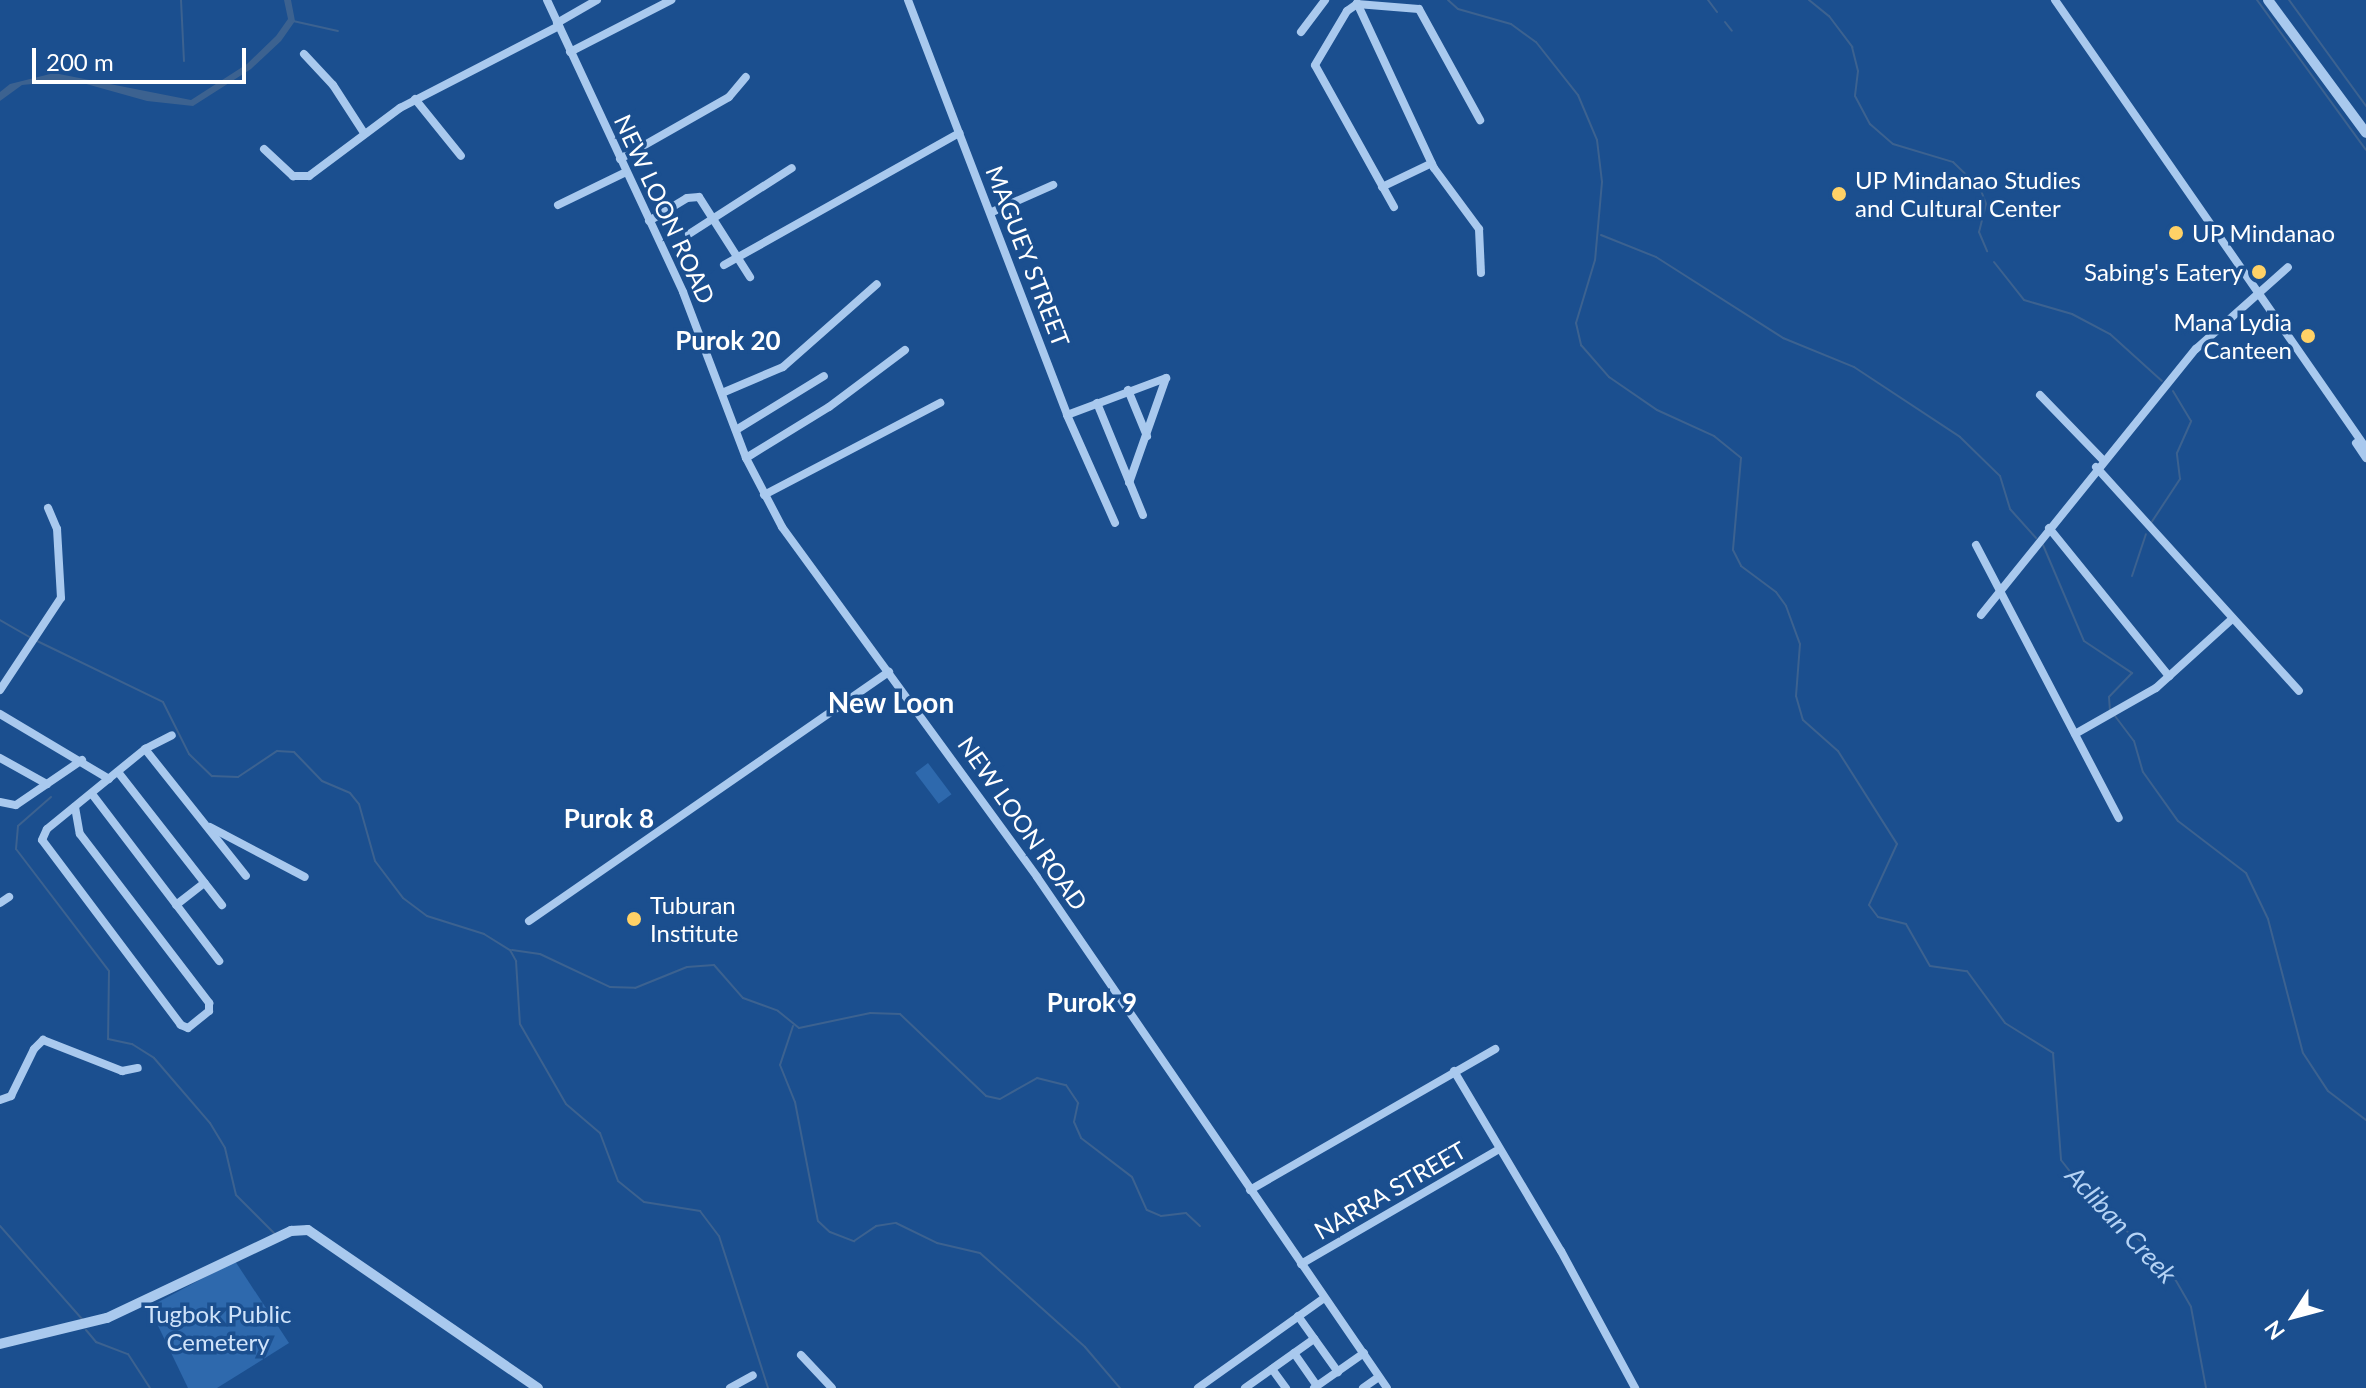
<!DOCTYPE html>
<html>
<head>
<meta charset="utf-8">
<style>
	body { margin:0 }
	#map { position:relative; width:2366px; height:1388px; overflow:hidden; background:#1b4f8f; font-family:Lato,sans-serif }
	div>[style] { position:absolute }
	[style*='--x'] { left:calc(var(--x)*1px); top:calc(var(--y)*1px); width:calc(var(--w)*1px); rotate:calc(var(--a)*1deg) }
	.green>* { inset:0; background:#2e69ad; transform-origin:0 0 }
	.water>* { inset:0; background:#3c6290 }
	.stream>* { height:2px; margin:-1px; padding:0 1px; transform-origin:1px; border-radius:1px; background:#3c6290 }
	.minor>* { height:8px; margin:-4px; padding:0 4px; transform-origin:4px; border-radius:4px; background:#a9c9ee }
	.tertiary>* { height:10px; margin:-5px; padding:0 5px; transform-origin:5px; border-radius:5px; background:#a9c9ee }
	.dots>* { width:22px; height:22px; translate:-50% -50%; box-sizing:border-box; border:4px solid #1b4f8f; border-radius:50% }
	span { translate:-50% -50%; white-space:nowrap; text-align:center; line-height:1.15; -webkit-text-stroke:7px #1b4f8f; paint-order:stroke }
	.poi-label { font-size:24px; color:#fff }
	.left { translate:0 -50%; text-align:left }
	.right { translate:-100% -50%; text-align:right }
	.street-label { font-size:24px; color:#fff }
	.park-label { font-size:24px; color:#cfe3fa }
	.neighbourhood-label { font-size:26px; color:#fff; font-weight:700 }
	.water-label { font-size:26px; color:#b5d3f5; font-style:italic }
	.quarter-label { font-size:28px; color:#fff; font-weight:700 }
	.north { position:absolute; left:2254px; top:1276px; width:80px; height:80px; -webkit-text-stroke:6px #1b4f8f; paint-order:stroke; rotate:234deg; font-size:22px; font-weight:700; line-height:32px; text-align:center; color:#fff }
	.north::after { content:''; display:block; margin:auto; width:28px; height:36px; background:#fff; clip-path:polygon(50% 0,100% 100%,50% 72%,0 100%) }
	.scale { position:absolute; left:32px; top:48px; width:214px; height:36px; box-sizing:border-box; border:4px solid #fff; border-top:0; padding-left:10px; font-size:24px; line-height:28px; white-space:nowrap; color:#fff; -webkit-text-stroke:6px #1b4f8f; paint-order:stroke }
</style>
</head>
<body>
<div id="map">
	<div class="green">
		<div style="left:928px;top:763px;width:39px;height:16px;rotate:53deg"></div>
		<div style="clip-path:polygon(235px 1261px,289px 1343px,217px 1388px,188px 1388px,149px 1307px)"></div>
	</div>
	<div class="water">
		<div style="clip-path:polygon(284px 0,291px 0,295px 21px,281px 41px,251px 69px,193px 106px,147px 101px,72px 80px,22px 85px,0 101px,0 92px,10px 84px,54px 73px,191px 100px,247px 64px,276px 36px,288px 19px)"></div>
	</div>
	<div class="stream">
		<div style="--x:181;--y:0;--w:61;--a:87.2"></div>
		<div style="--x:1448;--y:0;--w:13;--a:42"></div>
		<div style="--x:1458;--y:9;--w:55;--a:15.8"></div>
		<div style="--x:1511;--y:24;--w:31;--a:36"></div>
		<div style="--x:1536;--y:42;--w:68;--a:51.6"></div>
		<div style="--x:1578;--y:95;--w:49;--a:67.1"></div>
		<div style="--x:1597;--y:140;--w:42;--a:83.2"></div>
		<div style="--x:1602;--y:182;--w:78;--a:95.1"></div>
		<div style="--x:1595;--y:260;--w:66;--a:106.8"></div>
		<div style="--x:1576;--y:323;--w:23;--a:77"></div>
		<div style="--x:1581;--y:345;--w:43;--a:48.8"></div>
		<div style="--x:1609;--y:377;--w:58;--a:34.5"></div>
		<div style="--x:1657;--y:410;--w:63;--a:24.5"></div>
		<div style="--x:1714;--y:436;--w:35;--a:39"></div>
		<div style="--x:1741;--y:458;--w:92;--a:95"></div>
		<div style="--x:1733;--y:550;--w:18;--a:63"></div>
		<div style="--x:1741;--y:566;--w:44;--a:36.6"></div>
		<div style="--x:1776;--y:592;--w:17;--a:54"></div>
		<div style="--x:1786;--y:606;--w:40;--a:69.8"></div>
		<div style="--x:1800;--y:644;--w:52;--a:94.4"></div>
		<div style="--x:1796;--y:696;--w:25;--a:74"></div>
		<div style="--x:1803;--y:720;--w:47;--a:41.5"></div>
		<div style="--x:1838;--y:751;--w:110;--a:57.6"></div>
		<div style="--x:1897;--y:844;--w:67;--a:114.7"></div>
		<div style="--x:1869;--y:905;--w:15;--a:53"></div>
		<div style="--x:1878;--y:917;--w:29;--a:14"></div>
		<div style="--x:1906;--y:924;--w:48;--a:60.3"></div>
		<div style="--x:1930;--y:966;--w:37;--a:8"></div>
		<div style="--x:1967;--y:971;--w:64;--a:53.8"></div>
		<div style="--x:2005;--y:1023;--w:57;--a:32"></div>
		<div style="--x:2053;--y:1053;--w:107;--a:85.7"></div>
		<div style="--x:2061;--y:1160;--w:70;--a:52"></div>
		<div style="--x:2104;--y:1215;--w:52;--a:35.5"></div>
		<div style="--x:2146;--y:1245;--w:45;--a:49.5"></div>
		<div style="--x:2175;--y:1279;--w:32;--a:60"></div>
		<div style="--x:2191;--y:1307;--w:82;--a:79.5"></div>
		<div style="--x:1708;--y:0;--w:15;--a:53"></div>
		<div style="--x:1809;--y:0;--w:26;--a:39"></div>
		<div style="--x:1829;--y:16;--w:39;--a:53"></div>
		<div style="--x:1852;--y:47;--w:25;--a:76"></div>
		<div style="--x:1858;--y:71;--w:25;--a:97"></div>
		<div style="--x:1855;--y:96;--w:32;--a:62"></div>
		<div style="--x:1870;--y:124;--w:30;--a:41"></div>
		<div style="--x:1893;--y:144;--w:63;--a:16.7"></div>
		<div style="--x:1953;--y:162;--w:37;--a:44"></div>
		<div style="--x:1980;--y:188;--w:17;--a:69"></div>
		<div style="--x:1986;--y:204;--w:29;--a:104"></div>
		<div style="--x:1979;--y:232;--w:21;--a:67"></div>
		<div style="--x:2257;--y:0;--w:185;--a:54"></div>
		<div style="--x:2289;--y:0;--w:131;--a:54"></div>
		<div style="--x:293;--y:21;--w:46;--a:12.5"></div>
		<div style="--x:1725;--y:22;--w:11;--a:52"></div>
		<div style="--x:1601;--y:235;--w:59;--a:21.8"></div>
		<div style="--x:1656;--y:257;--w:151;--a:32.5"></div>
		<div style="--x:1783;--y:338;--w:77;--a:22.2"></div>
		<div style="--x:1854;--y:367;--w:127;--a:33.4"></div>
		<div style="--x:1960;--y:437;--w:56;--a:44.3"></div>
		<div style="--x:2000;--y:476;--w:34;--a:73"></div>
		<div style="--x:2010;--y:509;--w:39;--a:48"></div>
		<div style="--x:1994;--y:262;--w:48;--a:51.7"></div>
		<div style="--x:2024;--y:300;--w:50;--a:16.3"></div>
		<div style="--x:2072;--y:314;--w:43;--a:27.8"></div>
		<div style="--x:2110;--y:334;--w:70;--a:42.1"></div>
		<div style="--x:2151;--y:523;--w:53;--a:-56.6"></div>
		<div style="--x:2180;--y:479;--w:26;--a:-97"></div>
		<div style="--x:2177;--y:453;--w:35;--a:-66"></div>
		<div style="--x:2191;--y:421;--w:35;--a:-121"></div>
		<div style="--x:2043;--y:545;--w:104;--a:66.9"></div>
		<div style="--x:2084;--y:641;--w:58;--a:33.7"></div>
		<div style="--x:2132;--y:673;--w:33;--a:134"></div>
		<div style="--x:2109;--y:697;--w:13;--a:86"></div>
		<div style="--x:2132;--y:576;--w:44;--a:-71.6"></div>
		<div style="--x:0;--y:620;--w:34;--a:30"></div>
		<div style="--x:35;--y:640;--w:142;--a:25.8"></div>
		<div style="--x:163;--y:702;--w:58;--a:63.4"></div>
		<div style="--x:189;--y:754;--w:32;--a:44"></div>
		<div style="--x:212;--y:776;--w:26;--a:2"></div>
		<div style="--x:238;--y:777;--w:47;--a:-33.7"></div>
		<div style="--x:277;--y:751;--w:17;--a:3"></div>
		<div style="--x:294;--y:752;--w:40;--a:46"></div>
		<div style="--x:322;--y:781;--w:30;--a:23"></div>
		<div style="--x:350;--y:793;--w:14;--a:51"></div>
		<div style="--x:359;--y:804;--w:59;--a:74.3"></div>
		<div style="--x:375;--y:861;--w:46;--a:52.9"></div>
		<div style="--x:403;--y:898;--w:30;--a:37"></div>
		<div style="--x:427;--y:916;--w:60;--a:17.5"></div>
		<div style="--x:484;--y:934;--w:31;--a:32"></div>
		<div style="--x:510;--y:950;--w:13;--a:61"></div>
		<div style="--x:516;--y:961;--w:63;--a:86.4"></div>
		<div style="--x:520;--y:1024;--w:92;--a:60.1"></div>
		<div style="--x:566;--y:1104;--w:45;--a:40.5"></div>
		<div style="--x:600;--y:1133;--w:51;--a:69.4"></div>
		<div style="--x:618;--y:1181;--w:33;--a:39"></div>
		<div style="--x:644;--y:1202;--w:57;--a:9.1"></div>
		<div style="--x:700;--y:1211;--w:31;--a:53"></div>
		<div style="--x:719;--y:1236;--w:160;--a:72.1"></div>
		<div style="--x:2115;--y:716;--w:31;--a:53"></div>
		<div style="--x:2134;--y:741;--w:32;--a:74"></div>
		<div style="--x:2143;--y:772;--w:60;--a:54.5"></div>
		<div style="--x:2178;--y:821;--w:86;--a:37.4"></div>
		<div style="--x:2246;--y:873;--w:51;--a:64.4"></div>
		<div style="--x:2268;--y:919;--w:138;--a:75.4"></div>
		<div style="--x:2303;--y:1053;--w:45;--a:56.7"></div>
		<div style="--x:2328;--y:1091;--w:48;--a:37.3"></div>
		<div style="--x:51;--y:797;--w:44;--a:138.7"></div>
		<div style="--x:18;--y:826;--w:23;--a:95"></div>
		<div style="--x:16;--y:849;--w:153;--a:52.7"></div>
		<div style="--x:109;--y:971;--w:68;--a:90.8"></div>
		<div style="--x:108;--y:1039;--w:25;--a:12"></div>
		<div style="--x:132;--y:1044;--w:26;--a:32"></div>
		<div style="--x:154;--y:1058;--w:86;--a:49.3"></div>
		<div style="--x:210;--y:1123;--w:29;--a:59"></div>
		<div style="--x:225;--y:1148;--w:48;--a:76.8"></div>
		<div style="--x:236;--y:1195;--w:54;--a:45"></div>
		<div style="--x:512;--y:950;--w:28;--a:8"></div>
		<div style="--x:540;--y:954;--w:77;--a:25.2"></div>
		<div style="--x:610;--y:987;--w:25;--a:2"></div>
		<div style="--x:635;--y:988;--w:56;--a:-22"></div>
		<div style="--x:687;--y:967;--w:27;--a:-4"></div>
		<div style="--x:714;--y:965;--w:44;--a:48.7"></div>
		<div style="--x:743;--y:998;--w:37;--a:20"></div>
		<div style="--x:778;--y:1011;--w:27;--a:39"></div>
		<div style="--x:799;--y:1028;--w:73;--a:-11.9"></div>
		<div style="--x:870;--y:1013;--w:30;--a:2"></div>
		<div style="--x:900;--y:1014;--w:119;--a:43.6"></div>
		<div style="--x:986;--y:1096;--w:14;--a:12"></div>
		<div style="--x:1000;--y:1099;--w:43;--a:-29.6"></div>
		<div style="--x:1037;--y:1078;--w:30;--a:14"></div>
		<div style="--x:1066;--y:1085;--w:22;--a:56"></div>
		<div style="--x:1078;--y:1103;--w:19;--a:102"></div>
		<div style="--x:1074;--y:1122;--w:17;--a:66"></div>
		<div style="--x:1081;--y:1138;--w:64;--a:37.4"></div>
		<div style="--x:1132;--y:1177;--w:36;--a:66"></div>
		<div style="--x:1147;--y:1210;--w:15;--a:23"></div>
		<div style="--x:1161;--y:1216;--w:25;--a:-7"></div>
		<div style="--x:1186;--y:1213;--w:19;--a:43"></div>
		<div style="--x:793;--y:1026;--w:41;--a:108.4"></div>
		<div style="--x:780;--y:1065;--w:40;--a:68"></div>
		<div style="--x:795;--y:1102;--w:121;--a:79.1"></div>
		<div style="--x:818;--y:1221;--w:16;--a:43"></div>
		<div style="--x:830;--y:1232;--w:26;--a:21"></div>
		<div style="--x:854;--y:1241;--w:27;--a:-34"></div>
		<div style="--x:876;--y:1226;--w:20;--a:-9"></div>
		<div style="--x:896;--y:1223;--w:46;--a:26"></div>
		<div style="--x:937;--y:1243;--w:44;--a:13.1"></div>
		<div style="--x:980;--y:1253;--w:141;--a:41.8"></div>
		<div style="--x:1085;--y:1347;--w:54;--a:49.5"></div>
		<div style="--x:0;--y:1226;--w:124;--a:48.6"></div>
		<div style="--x:86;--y:1330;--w:16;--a:50"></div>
		<div style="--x:96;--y:1342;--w:34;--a:21"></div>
		<div style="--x:128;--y:1354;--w:40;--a:57.1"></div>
	</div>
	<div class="minor">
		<div style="--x:547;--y:0;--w:322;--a:65"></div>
		<div style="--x:683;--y:292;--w:178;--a:69.2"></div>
		<div style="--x:746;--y:458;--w:78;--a:62.4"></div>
		<div style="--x:782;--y:527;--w:433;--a:53.9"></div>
		<div style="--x:1037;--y:877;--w:619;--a:55.59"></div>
		<div style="--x:908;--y:0;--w:444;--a:69"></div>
		<div style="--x:1067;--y:415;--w:118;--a:66"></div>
		<div style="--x:2055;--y:0;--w:545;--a:55.23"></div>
		<div style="--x:1357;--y:3;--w:182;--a:65"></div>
		<div style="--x:1434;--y:168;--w:76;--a:53.6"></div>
		<div style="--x:1479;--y:229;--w:44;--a:87.4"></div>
		<div style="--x:557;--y:23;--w:46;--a:-29.9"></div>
		<div style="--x:1301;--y:32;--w:40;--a:-53"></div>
		<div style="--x:570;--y:52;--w:114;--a:-27.2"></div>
		<div style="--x:304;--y:54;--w:42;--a:46.9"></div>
		<div style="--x:333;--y:85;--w:57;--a:57.1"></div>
		<div style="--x:415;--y:99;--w:73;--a:51.1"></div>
		<div style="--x:264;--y:149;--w:40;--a:43"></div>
		<div style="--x:293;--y:176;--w:16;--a:0"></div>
		<div style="--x:309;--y:176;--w:114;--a:-36.8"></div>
		<div style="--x:400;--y:108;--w:179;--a:-27.3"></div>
		<div style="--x:620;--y:159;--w:125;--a:-29.6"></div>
		<div style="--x:729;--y:97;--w:26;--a:-50"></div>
		<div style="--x:1382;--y:187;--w:55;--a:-25.6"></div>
		<div style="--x:558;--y:205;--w:76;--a:-25.9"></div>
		<div style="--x:1394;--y:207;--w:162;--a:-119.1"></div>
		<div style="--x:1315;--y:65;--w:63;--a:-59.3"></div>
		<div style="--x:1347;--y:11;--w:12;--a:-35"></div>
		<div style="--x:1357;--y:4;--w:62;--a:4.6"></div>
		<div style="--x:1419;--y:9;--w:127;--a:61.2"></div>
		<div style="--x:992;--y:212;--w:67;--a:-23.9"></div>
		<div style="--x:649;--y:221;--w:44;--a:-31.2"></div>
		<div style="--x:687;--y:198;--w:12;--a:-5"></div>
		<div style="--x:699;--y:197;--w:95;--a:57.5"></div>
		<div style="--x:689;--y:234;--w:122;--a:-32.7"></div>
		<div style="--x:724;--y:265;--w:270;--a:-29.3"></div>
		<div style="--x:1128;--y:390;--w:50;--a:67.6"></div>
		<div style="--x:722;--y:393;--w:66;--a:-23.1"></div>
		<div style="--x:783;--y:367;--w:125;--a:-41.4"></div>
		<div style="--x:2040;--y:395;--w:89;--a:45.9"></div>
		<div style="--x:1097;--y:403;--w:121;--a:67.7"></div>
		<div style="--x:1067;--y:415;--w:106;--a:-20.5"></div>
		<div style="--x:1166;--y:378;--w:111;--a:109.4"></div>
		<div style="--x:736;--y:430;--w:103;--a:-31.5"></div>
		<div style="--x:2356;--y:443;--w:18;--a:56"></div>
		<div style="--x:746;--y:458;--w:97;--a:-31.6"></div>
		<div style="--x:829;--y:407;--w:95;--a:-36.9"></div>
		<div style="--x:2096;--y:467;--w:302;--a:47.8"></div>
		<div style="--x:764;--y:495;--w:199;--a:-27.6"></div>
		<div style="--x:2049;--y:528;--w:191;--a:51"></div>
		<div style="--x:1976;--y:545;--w:308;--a:62.4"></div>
		<div style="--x:1981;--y:615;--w:342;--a:-51.1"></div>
		<div style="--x:2196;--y:349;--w:123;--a:-41.7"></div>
		<div style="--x:0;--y:690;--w:110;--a:-56.5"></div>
		<div style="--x:61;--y:598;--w:69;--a:-93.3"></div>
		<div style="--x:57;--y:529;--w:23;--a:-113"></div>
		<div style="--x:0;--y:714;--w:127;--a:30.8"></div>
		<div style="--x:2075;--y:734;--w:93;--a:-29.6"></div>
		<div style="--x:2156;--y:688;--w:103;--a:-42.2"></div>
		<div style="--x:145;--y:749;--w:162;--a:51.5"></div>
		<div style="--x:0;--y:758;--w:54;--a:29"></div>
		<div style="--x:118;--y:772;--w:169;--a:52"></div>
		<div style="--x:92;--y:794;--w:210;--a:52.7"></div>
		<div style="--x:0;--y:802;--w:16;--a:11"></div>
		<div style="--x:16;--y:805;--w:80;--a:-34.3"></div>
		<div style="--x:75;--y:807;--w:27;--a:80"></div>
		<div style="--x:80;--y:834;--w:213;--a:52.6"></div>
		<div style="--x:209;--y:1003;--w:8;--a:90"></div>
		<div style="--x:209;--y:1011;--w:27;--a:141"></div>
		<div style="--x:188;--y:1028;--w:8;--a:-157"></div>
		<div style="--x:181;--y:1025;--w:231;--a:-126.9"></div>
		<div style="--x:42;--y:840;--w:12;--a:-66"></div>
		<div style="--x:47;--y:829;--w:127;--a:-39.2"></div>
		<div style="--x:145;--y:749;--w:30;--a:-27"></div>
		<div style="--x:210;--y:827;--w:107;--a:27.8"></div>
		<div style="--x:0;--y:903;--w:11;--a:-34"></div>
		<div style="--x:176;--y:905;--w:36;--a:-38"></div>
		<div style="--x:529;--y:921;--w:438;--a:-34.7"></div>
		<div style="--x:1454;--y:1071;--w:209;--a:59.3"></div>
		<div style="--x:1561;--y:1251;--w:156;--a:61.6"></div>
		<div style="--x:0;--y:1100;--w:12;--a:-20"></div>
		<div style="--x:11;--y:1096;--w:52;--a:-63.9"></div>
		<div style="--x:34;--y:1049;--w:13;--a:-45"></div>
		<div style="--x:43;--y:1040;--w:85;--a:21.4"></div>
		<div style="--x:122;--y:1071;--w:16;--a:-11"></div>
		<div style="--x:1250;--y:1190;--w:283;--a:-29.9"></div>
		<div style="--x:1301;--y:1264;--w:229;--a:-30.1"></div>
		<div style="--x:1298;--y:1316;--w:69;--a:54.5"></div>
		<div style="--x:1294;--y:1353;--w:40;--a:55.1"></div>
		<div style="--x:801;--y:1355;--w:45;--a:46.8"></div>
		<div style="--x:1272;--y:1369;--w:24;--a:54"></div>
		<div style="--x:730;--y:1388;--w:26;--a:-29"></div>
		<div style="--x:1198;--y:1388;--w:155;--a:-35.5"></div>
		<div style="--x:1245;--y:1388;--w:85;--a:-35.4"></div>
		<div style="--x:1314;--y:1388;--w:61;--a:-35"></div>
		<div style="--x:1363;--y:1388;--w:19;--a:-35"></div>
	</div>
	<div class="tertiary">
		<div style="--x:2268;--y:0;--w:165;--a:53.6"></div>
		<div style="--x:0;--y:1344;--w:110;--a:-13.7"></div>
		<div style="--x:107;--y:1318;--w:204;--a:-25.3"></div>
		<div style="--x:291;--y:1231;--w:17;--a:-3"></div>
		<div style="--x:308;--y:1230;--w:279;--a:34.5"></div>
	</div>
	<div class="dots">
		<div style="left:1839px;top:194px;background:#ffd166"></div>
		<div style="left:2176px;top:233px;background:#ffd166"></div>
		<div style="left:2259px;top:272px;background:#ffd166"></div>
		<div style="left:2308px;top:336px;background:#ffd166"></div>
		<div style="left:634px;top:919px;background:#ffd166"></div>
	</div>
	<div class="poi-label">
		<span class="left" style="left:1855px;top:194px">UP Mindanao Studies<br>and Cultural Center</span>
		<span class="left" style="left:2192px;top:233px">UP Mindanao</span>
		<span class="right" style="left:2243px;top:272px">Sabing's Eatery</span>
		<span class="right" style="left:2292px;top:336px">Mana Lydia<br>Canteen</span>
		<span class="left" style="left:650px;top:919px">Tuburan<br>Institute</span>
	</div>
	<div class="street-label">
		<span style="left:665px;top:209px;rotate:65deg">NEW LOON ROAD</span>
		<span style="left:1028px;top:256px;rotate:69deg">MAGUEY STREET</span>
		<span style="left:1023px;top:823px;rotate:55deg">NEW LOON ROAD</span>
		<span style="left:1390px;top:1190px;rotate:-30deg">NARRA STREET</span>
	</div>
	<div class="park-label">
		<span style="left:218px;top:1328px">Tugbok Public<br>Cemetery</span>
	</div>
	<div class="neighbourhood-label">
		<span style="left:728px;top:341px">Purok 20</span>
		<span style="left:609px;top:819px">Purok 8</span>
		<span style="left:1092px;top:1003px">Purok 9</span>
	</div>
	<div class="water-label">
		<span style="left:2121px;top:1225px;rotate:47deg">Acliban Creek</span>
	</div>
	<div class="quarter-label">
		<span style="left:891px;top:702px">New Loon</span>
	</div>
	<div class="north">N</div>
	<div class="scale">200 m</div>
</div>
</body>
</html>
